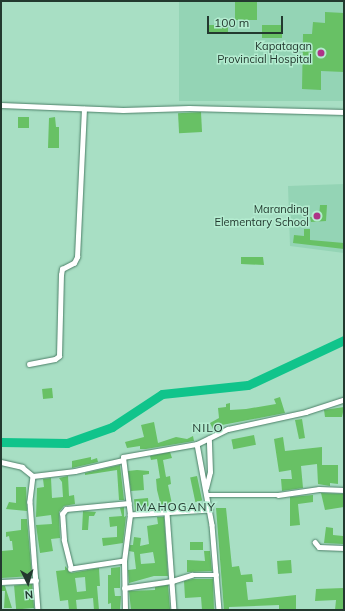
<!DOCTYPE html>
<html>
<head>
<meta charset="utf-8">
<style>
	body { margin:0 }
	#map { position:relative; width:345px; height:611px; overflow:hidden; background:#a8dfc4; font-family:Mulish,sans-serif }
	div>[style] { position:absolute }
	[style*='--x'] { left:calc(var(--x)*1px); top:calc(var(--y)*1px); width:calc(var(--w)*1px); rotate:calc(var(--a)*1deg) }
	.built>* { inset:0; background:#94d4b5; transform-origin:0 0 }
	.river>* { height:9px; margin:-4.5px; padding:0 4.5px; transform-origin:4.5px; border-radius:4.5px; background:#10c48b }
	.building>* { inset:0; background:#68c165; transform-origin:0 0 }
	.roads { filter:drop-shadow(0 0 1px #4b7f67) drop-shadow(0 0 1px #4b7f67) }
	.street>* { height:4.5px; margin:-2.25px; padding:0 2.25px; transform-origin:2.25px; border-radius:2.25px; background:#fff }
	.dots>* { width:11px; height:11px; translate:-50% -50%; box-sizing:border-box; border:2px solid #b4ecd0; border-radius:50% }
	span { translate:-50% -50%; white-space:nowrap; text-align:center; line-height:1.15; -webkit-text-stroke:3px #b4ecd0; paint-order:stroke }
	.poi-label { font-size:11px; color:#23392f }
	.right { translate:-100% -50%; text-align:right }
	.neighbourhood-label { font-size:12px; color:#23392f; letter-spacing:1px }
	.frame { position:absolute; inset:0; border:2px solid #23392f; pointer-events:none }
	.north { position:absolute; left:8px; top:563px; width:40px; height:40px; -webkit-text-stroke:3px #b4ecd0; paint-order:stroke; rotate:175deg; font-size:11px; font-weight:700; line-height:16px; text-align:center; color:#23392f }
	.north::after { content:''; display:block; margin:auto; width:14px; height:18px; background:#23392f; clip-path:polygon(50% 0,100% 100%,50% 72%,0 100%) }
	.scale { position:absolute; left:207px; top:16px; width:76px; height:18px; box-sizing:border-box; border:2px solid #23392f; border-top:0; padding-left:5px; font-size:12px; line-height:14px; white-space:nowrap; color:#23392f; -webkit-text-stroke:3px #b4ecd0; paint-order:stroke }
</style>
</head>
<body>
<div id="map">
	<div class="built">
		<div style="left:179px;top:1px;width:165px;height:100px"></div>
		<div style="clip-path:polygon(344px 184px,344px 253px,290px 246px,288px 186px)"></div>
	</div>
	<div class="river">
		<div style="--x:1;--y:442;--w:66;--a:0.9"></div>
		<div style="--x:67;--y:443;--w:48;--a:-19.6"></div>
		<div style="--x:112;--y:427;--w:60;--a:-33.4"></div>
		<div style="--x:162;--y:394;--w:86;--a:-6"></div>
		<div style="--x:248;--y:385;--w:106;--a:-25.1"></div>
	</div>
	<div class="building">
		<div style="left:235px;top:1px;width:22px;height:19px"></div>
		<div style="clip-path:polygon(325px 12px,344px 13px,344px 72px,321px 71px,321px 90px,302px 89px,303px 34px,312px 34px,313px 22px,325px 23px)"></div>
		<div style="left:207px;top:25px;width:21px;height:9px"></div>
		<div style="left:262px;top:25px;width:20px;height:13px"></div>
		<div style="left:201px;top:112px;width:20px;height:23px;rotate:87deg"></div>
		<div style="left:18px;top:117px;width:11px;height:11px"></div>
		<div style="clip-path:polygon(55px 117px,56px 127px,59px 127px,59px 148px,48px 148px,49px 118px)"></div>
		<div style="clip-path:polygon(320px 205px,327px 205px,326px 221px,311px 222px,310px 217px,319px 217px)"></div>
		<div style="clip-path:polygon(304px 229px,310px 229px,310px 240px,344px 243px,344px 249px,293px 243px,294px 235px,304px 236px)"></div>
		<div style="clip-path:polygon(241px 257px,263px 257px,264px 265px,241px 264px)"></div>
		<div style="left:52px;top:388px;width:10px;height:10px;rotate:84deg"></div>
		<div style="clip-path:polygon(280px 397px,285px 413px,222px 425px,213px 429px,210px 423px,219px 418px,218px 408px,226px 407px,226px 404px,230px 403px,230px 410px,246px 409px,276px 404px,274px 399px)"></div>
		<div style="clip-path:polygon(344px 407px,342px 417px,325px 417px,324px 410px)"></div>
		<div style="clip-path:polygon(302px 419px,305px 438px,299px 439px,295px 420px)"></div>
		<div style="clip-path:polygon(154px 422px,158px 443px,176px 437px,187px 439px,193px 436px,194px 441px,146px 449px,140px 449px,140px 446px,127px 448px,125px 442px,144px 437px,141px 425px)"></div>
		<div style="left:254px;top:435px;width:10px;height:23px;rotate:79deg"></div>
		<div style="clip-path:polygon(283px 437px,285px 451px,322px 447px,322px 465px,338px 465px,338px 484px,330px 483px,330px 486px,318px 484px,317px 464px,301px 466px,303px 488px,282px 491px,281px 479px,292px 479px,291px 470px,279px 472px,274px 439px)"></div>
		<div style="clip-path:polygon(170px 452px,172px 458px,163px 460px,166px 477px,170px 476px,171px 484px,168px 485px,172px 504px,161px 506px,157px 490px,156px 479px,160px 478px,157px 459px,151px 460px,150px 456px)"></div>
		<div style="clip-path:polygon(91px 457px,91px 460px,97px 458px,98px 462px,72px 468px,72px 461px)"></div>
		<div style="clip-path:polygon(120px 465px,124px 500px,119px 500px,117px 470px,85px 475px,85px 473px)"></div>
		<div style="clip-path:polygon(137px 470px,149px 471px,149px 474px,143px 475px,144px 490px,131px 491px,128px 471px)"></div>
		<div style="clip-path:polygon(68px 476px,69px 496px,74px 495px,75px 504px,64px 506px,59px 512px,60px 538px,51px 539px,53px 551px,40px 553px,36px 525px,52px 524px,51px 515px,36px 517px,37px 488px,44px 487px,43px 479px,51px 478px,52px 498px,63px 497px,62px 482px,59px 478px)"></div>
		<div style="left:197px;top:476px;width:25px;height:7px;rotate:78deg"></div>
		<div style="clip-path:polygon(16px 487px,26px 487px,27px 511px,6px 509px,9px 502px,16px 503px)"></div>
		<div style="clip-path:polygon(321px 493px,344px 494px,344px 507px,325px 510px)"></div>
		<div style="clip-path:polygon(313px 495px,313px 502px,298px 504px,300px 525px,290px 526px,290px 497px)"></div>
		<div style="left:148px;top:498px;width:12px;height:14px;rotate:85deg"></div>
		<div style="clip-path:polygon(124px 507px,124px 517px,126px 516px,123px 543px,103px 546px,102px 538px,117px 537px,117px 526px,110px 527px,109px 517px,122px 516px,120px 508px)"></div>
		<div style="clip-path:polygon(216px 508px,226px 508px,232px 567px,239px 566px,241px 575px,252px 574px,253px 582px,246px 582px,248px 600px,296px 595px,296px 610px,279px 610px,279px 605px,229px 607px,229px 610px,224px 610px)"></div>
		<div style="clip-path:polygon(83px 511px,96px 512px,94px 516px,89px 516px,88px 530px,82px 530px)"></div>
		<div style="clip-path:polygon(evenodd,157px 517px,164px 517px,168px 576px,154px 576px,129px 583px,128px 570px,136px 569px,134px 552px,129px 551px,130px 545px,133px 545px,134px 537px,141px 538px,140px 546px,149px 544px,147px 526px,158px 524px,157px 517px,153px 552px,155px 563px,141px 564px,140px 554px,153px 552px)"></div>
		<div style="clip-path:polygon(21px 519px,27px 519px,32px 576px,1px 578px,2px 551px,13px 550px,12px 541px,10px 541px,9px 536px,6px 537px,6px 532px,21px 530px)"></div>
		<div style="clip-path:polygon(326px 527px,333px 528px,333px 535px,343px 536px,343px 544px,324px 543px)"></div>
		<div style="left:190px;top:542px;width:13px;height:8px"></div>
		<div style="clip-path:polygon(204px 551px,210px 551px,212px 571px,187px 572px,187px 560px,205px 561px)"></div>
		<div style="left:291px;top:560px;width:13px;height:14px;rotate:86deg"></div>
		<div style="clip-path:polygon(evenodd,65px 566px,71px 573px,99px 568px,100px 586px,97px 586px,99px 610px,94px 610px,93px 598px,76px 600px,77px 610px,69px 610px,68px 600px,60px 601px,56px 571px,65px 570px,65px 566px,85px 577px,86px 591px,77px 592px,75px 578px,85px 577px)"></div>
		<div style="clip-path:polygon(120px 567px,120px 588px,114px 588px,115px 596px,121px 596px,120px 610px,111px 610px,111px 603px,108px 604px,108px 575px,111px 575px,111px 568px)"></div>
		<div style="clip-path:polygon(193px 579px,213px 579px,214px 610px,202px 610px,201px 597px,185px 598px,184px 581px)"></div>
		<div style="left:32px;top:584px;width:24px;height:18px;rotate:85deg"></div>
		<div style="clip-path:polygon(168px 585px,170px 609px,131px 610px,129px 591px,155px 590px,155px 587px)"></div>
		<div style="clip-path:polygon(1px 586px,5px 586px,12px 608px,4px 608px,5px 591px,1px 591px)"></div>
		<div style="clip-path:polygon(344px 588px,344px 610px,335px 610px,336px 600px,315px 601px,316px 589px)"></div>
	</div>
	<div class="roads">
		<div class="street">
			<div style="--x:1;--y:105;--w:122;--a:2.3"></div>
			<div style="--x:123;--y:110;--w:66;--a:-1.7"></div>
			<div style="--x:189;--y:108;--w:155;--a:1.5"></div>
			<div style="--x:29;--y:364;--w:26;--a:-11"></div>
			<div style="--x:55;--y:359;--w:5;--a:-37"></div>
			<div style="--x:59;--y:356;--w:81;--a:-88.6"></div>
			<div style="--x:61;--y:275;--w:6;--a:-81"></div>
			<div style="--x:62;--y:269;--w:13;--a:-27"></div>
			<div style="--x:74;--y:263;--w:7;--a:-63"></div>
			<div style="--x:77;--y:257;--w:148;--a:-87.3"></div>
			<div style="--x:197;--y:444;--w:82;--a:79.5"></div>
			<div style="--x:212;--y:525;--w:85;--a:85.3"></div>
			<div style="--x:1;--y:462;--w:22;--a:13"></div>
			<div style="--x:22;--y:467;--w:14;--a:39"></div>
			<div style="--x:33;--y:476;--w:42;--a:-6.8"></div>
			<div style="--x:75;--y:471;--w:49;--a:-12.9"></div>
			<div style="--x:33;--y:476;--w:26;--a:97"></div>
			<div style="--x:30;--y:502;--w:108;--a:85.8"></div>
			<div style="--x:206;--y:488;--w:16;--a:-76"></div>
			<div style="--x:210;--y:472;--w:33;--a:-92"></div>
			<div style="--x:207;--y:495;--w:71;--a:0"></div>
			<div style="--x:278;--y:495;--w:41;--a:-8.3"></div>
			<div style="--x:319;--y:489;--w:25;--a:2"></div>
			<div style="--x:210;--y:510;--w:80;--a:176.4"></div>
			<div style="--x:130;--y:515;--w:58;--a:-96.9"></div>
			<div style="--x:123;--y:457;--w:75;--a:-10"></div>
			<div style="--x:197;--y:444;--w:34;--a:-26"></div>
			<div style="--x:228;--y:429;--w:80;--a:-12.3"></div>
			<div style="--x:306;--y:412;--w:40;--a:-18"></div>
			<div style="--x:167;--y:513;--w:97;--a:85.9"></div>
			<div style="--x:315;--y:542;--w:6;--a:51"></div>
			<div style="--x:319;--y:547;--w:25;--a:2"></div>
			<div style="--x:124;--y:561;--w:54;--a:171.4"></div>
			<div style="--x:71;--y:569;--w:30;--a:-104"></div>
			<div style="--x:64;--y:540;--w:26;--a:-94"></div>
			<div style="--x:62;--y:514;--w:6;--a:-51"></div>
			<div style="--x:66;--y:509;--w:63;--a:-5.4"></div>
			<div style="--x:1;--y:582;--w:35;--a:-3"></div>
			<div style="--x:124;--y:588;--w:49;--a:-8.3"></div>
			<div style="--x:172;--y:581;--w:21;--a:-17"></div>
			<div style="--x:192;--y:575;--w:25;--a:0"></div>
			<div style="--x:125;--y:610;--w:49;--a:-91.2"></div>
			<div style="--x:124;--y:561;--w:46;--a:-82.6"></div>
		</div>
	</div>
	<div class="dots">
		<div style="left:321px;top:53px;background:#ae3487"></div>
		<div style="left:317px;top:216px;background:#ae3487"></div>
	</div>
	<div class="poi-label">
		<span class="right" style="left:312px;top:53px">Kapatagan<br>Provincial Hospital</span>
		<span class="right" style="left:309px;top:216px">Maranding<br>Elementary School</span>
	</div>
	<div class="neighbourhood-label">
		<span style="left:208px;top:428px">NILO</span>
		<span style="left:176px;top:507px">MAHOGANY</span>
	</div>
	<div class="frame"></div>
	<div class="north">N</div>
	<div class="scale">100 m</div>
</div>
</body>
</html>
